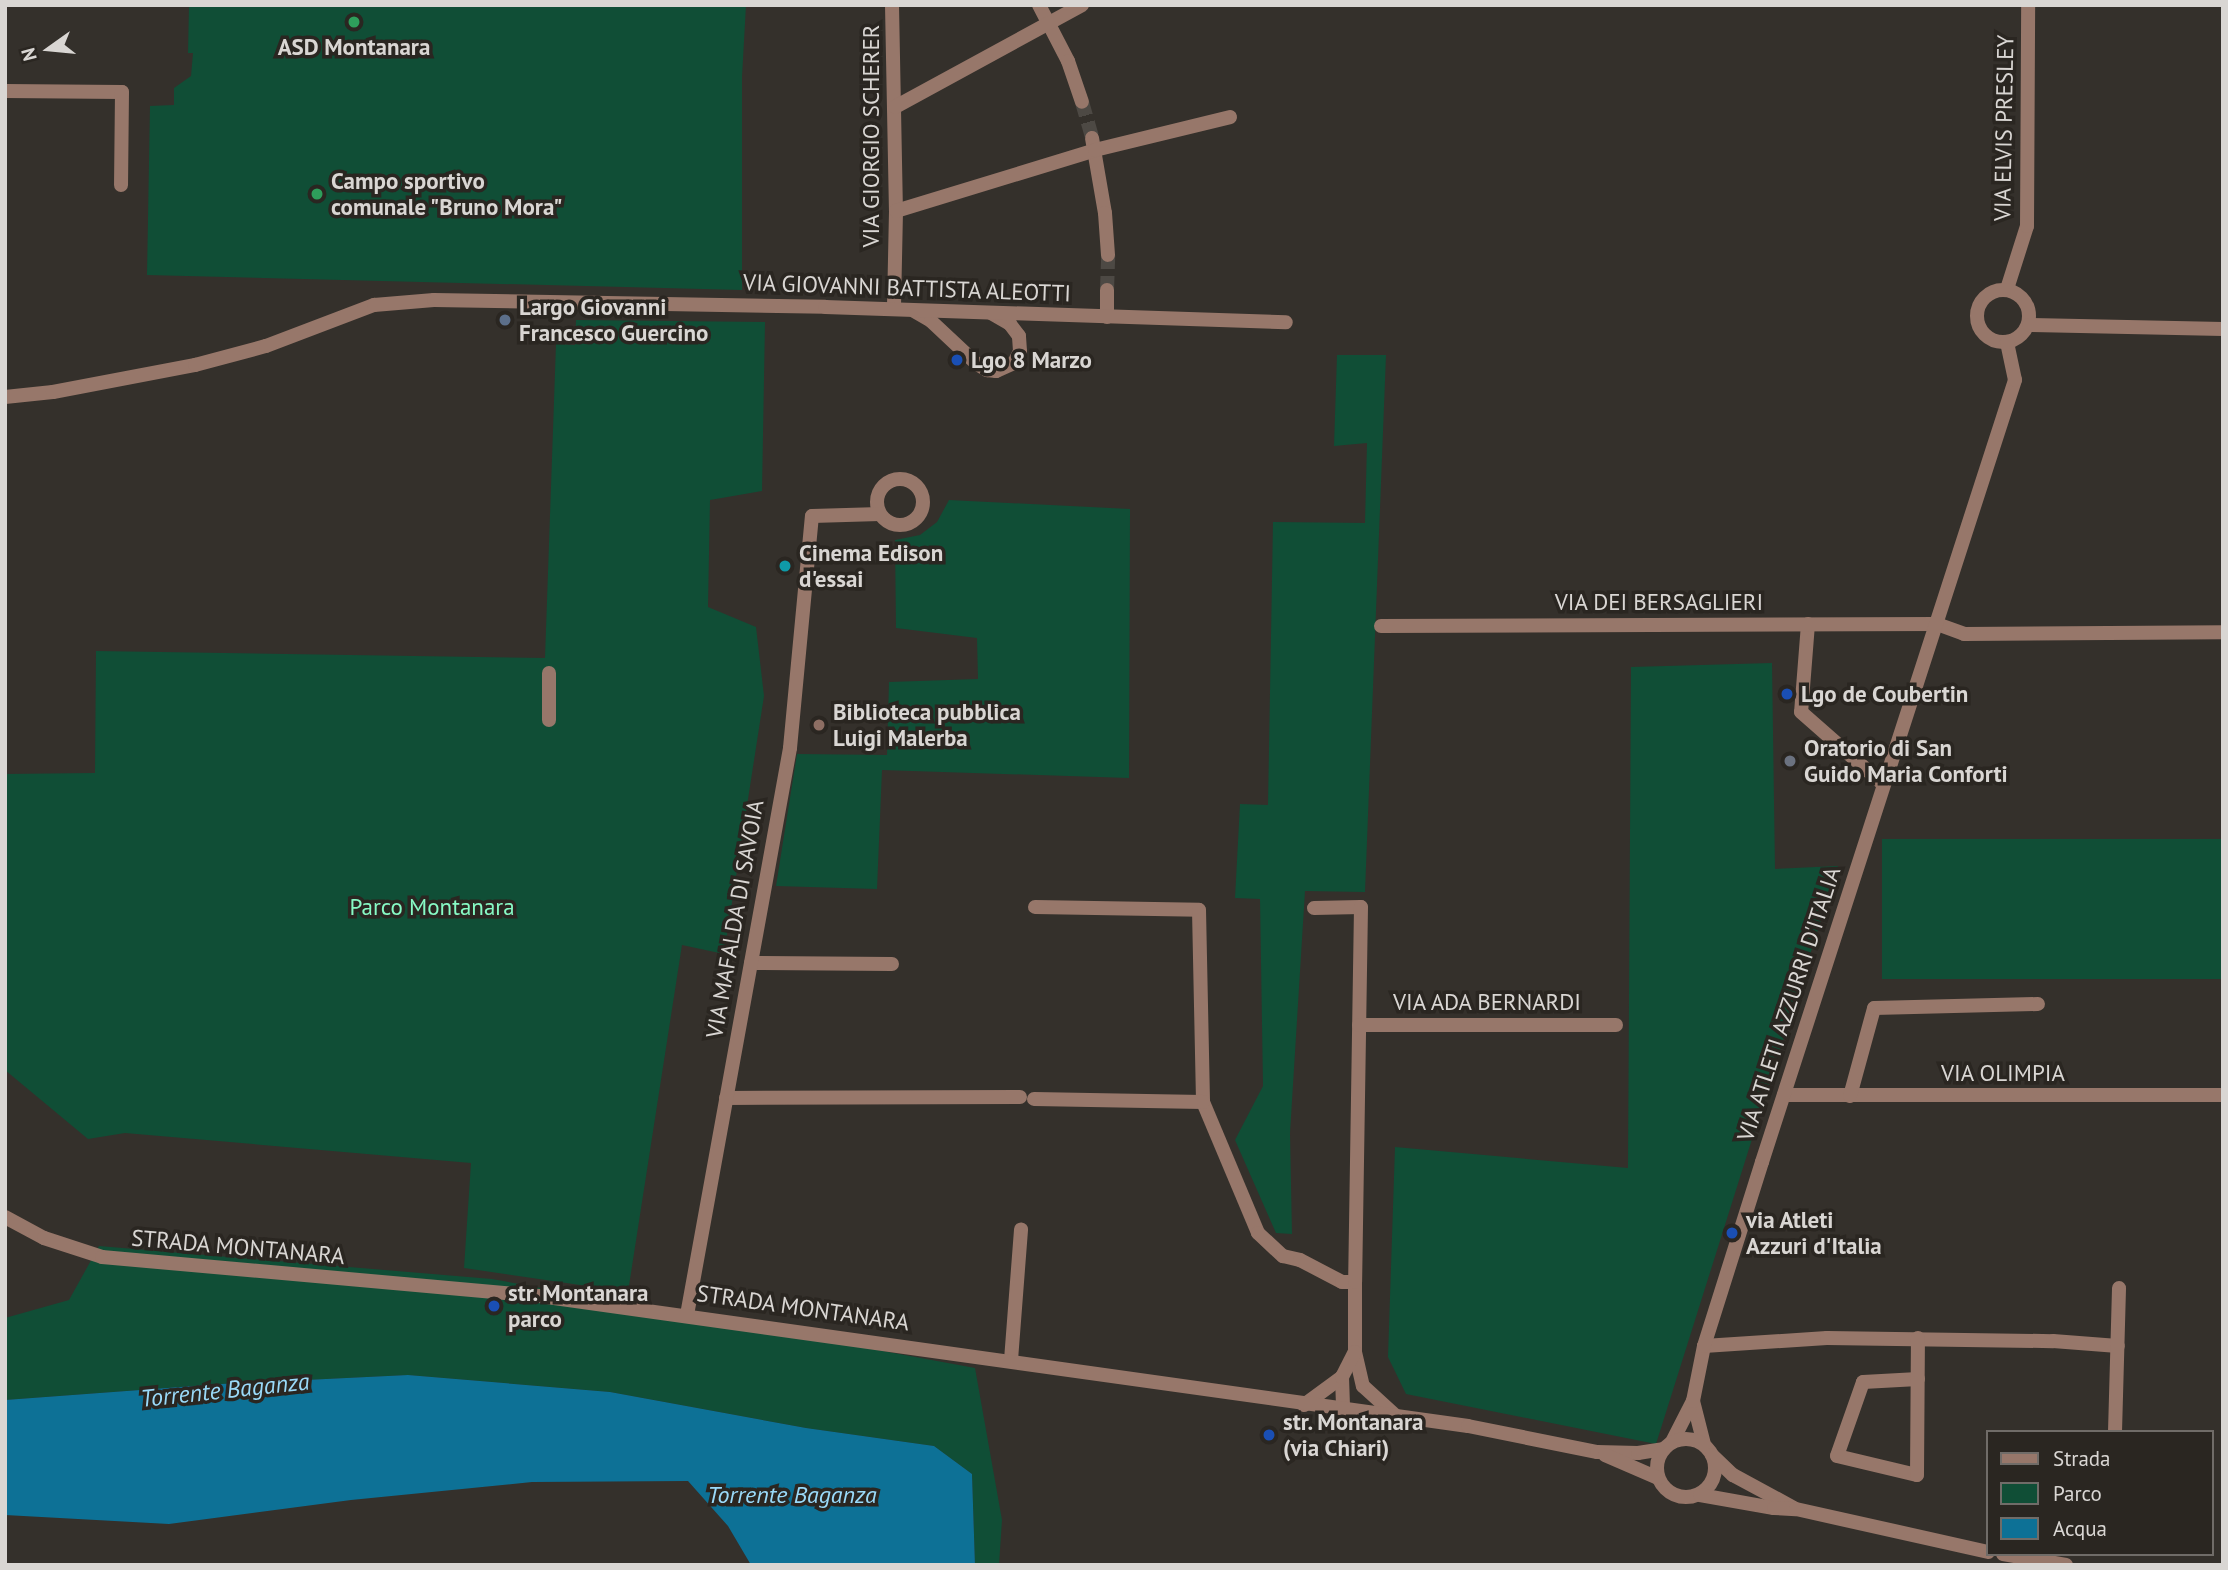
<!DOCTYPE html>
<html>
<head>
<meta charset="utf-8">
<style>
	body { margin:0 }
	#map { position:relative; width:2228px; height:1570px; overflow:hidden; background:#34302b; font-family:"PT Sans",sans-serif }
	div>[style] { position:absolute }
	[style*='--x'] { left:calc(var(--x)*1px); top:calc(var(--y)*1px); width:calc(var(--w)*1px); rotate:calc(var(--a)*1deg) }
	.green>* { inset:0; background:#104e36; transform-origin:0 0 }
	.water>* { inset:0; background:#0d7196 }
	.minor-tunnel>* { height:14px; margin-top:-7px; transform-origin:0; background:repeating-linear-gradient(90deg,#4d4944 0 14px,transparent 0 21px) }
	.minor>* { height:14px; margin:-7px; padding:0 7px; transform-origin:7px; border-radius:7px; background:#97776a }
	.minor>.ring { margin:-7px; padding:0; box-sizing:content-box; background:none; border:14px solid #97776a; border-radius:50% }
	.tertiary>* { height:14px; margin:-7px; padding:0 7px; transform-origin:7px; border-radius:7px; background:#97776a }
	.tertiary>.ring { margin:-7px; padding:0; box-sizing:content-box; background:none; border:14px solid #97776a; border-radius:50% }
	.dots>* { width:19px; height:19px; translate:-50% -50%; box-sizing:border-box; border:4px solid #2a2621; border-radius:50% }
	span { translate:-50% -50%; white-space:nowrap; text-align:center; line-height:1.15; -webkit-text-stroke:7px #2a2621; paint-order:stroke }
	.poi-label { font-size:23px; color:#d9d6d3; font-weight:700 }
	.left { translate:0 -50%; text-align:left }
	.street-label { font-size:23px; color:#d9d6d3 }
	.park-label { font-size:23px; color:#87fac5 }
	.water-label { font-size:24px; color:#9adaf9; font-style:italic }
	.frame { position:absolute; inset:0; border:7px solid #d9d6d3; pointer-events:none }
	.legend { position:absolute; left:1986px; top:1430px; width:228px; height:126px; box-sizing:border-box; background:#2a2621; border:2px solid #706c68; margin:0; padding:9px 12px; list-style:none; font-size:21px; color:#d9d6d3 }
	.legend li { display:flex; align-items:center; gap:14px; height:35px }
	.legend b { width:35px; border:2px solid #706c68 }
	.north { position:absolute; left:14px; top:14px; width:70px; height:70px; -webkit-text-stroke:5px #2a2621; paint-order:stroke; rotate:255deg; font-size:19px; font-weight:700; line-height:28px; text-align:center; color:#d9d6d3 }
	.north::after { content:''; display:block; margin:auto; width:24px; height:32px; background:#d9d6d3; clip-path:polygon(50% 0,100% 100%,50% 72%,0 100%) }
</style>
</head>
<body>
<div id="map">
	<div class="green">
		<div style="clip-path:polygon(189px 5px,746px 5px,742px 77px,742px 290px,147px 275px,150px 106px,174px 105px,174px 88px,191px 76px,193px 53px,188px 53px)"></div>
		<div style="clip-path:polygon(576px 320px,765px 322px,762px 491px,710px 500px,708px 607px,756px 627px,764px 696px,724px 954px,682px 945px,628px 1292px,464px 1268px,471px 1163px,125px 1133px,88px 1139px,5px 1070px,5px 774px,95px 773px,96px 651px,545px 658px,556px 344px,575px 345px)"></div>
		<div style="clip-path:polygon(1337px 355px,1386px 355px,1365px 892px,1305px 891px,1290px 1133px,1292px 1234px,1276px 1233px,1235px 1140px,1263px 1086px,1260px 899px,1235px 898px,1240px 804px,1268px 805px,1273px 522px,1365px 523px,1367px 443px,1334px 446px)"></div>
		<div style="clip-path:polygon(949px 500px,1130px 509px,1129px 778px,882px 770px,877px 889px,776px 886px,797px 754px,887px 755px,889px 682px,978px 679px,977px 638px,896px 628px,895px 540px,920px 535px,937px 522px)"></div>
		<div style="clip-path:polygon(1772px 663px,1775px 869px,1838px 866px,1656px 1444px,1406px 1394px,1388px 1357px,1395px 1147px,1628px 1168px,1631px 667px)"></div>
		<div style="left:1882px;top:839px;width:341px;height:140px"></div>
		<div style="clip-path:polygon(99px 1246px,492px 1279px,975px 1368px,1002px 1520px,999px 1565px,975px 1565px,972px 1474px,934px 1446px,806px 1428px,610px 1392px,408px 1375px,221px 1384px,5px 1400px,5px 1318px,69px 1300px)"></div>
	</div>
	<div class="water">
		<div style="clip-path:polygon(408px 1375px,610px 1392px,806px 1428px,934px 1446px,972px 1474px,975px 1565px,751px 1565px,728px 1526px,688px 1481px,532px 1482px,351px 1500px,169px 1524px,5px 1515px,5px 1400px,221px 1384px)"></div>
	</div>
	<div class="minor-tunnel">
		<div style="--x:1082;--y:102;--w:37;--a:74"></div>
		<div style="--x:1107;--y:290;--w:35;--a:-88"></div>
	</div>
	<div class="minor">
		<div style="--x:892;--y:5;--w:206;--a:88.9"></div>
		<div style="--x:896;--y:211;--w:98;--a:91.2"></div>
		<div style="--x:1039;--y:5;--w:63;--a:62.6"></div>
		<div style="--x:1068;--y:61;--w:43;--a:71.1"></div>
		<div style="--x:5;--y:91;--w:117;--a:0.5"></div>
		<div style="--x:122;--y:92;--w:93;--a:90.6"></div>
		<div style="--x:895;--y:107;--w:213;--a:-28.6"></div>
		<div style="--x:1092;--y:138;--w:76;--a:80.2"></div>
		<div style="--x:1105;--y:213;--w:42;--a:85.9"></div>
		<div style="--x:896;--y:211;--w:208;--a:-17"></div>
		<div style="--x:1095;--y:150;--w:139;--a:-13.7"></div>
		<div style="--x:2007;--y:289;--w:66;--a:-72.4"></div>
		<div style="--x:2027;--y:226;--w:221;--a:-89.7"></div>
		<div class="ring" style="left:1977px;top:290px;width:38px;height:38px"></div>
		<div style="--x:914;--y:311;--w:20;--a:30"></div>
		<div style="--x:931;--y:321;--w:63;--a:43.1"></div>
		<div style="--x:977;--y:364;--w:12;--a:31"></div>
		<div style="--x:987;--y:370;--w:9;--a:6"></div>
		<div style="--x:996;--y:371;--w:20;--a:-24"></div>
		<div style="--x:1014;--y:363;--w:13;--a:-63"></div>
		<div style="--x:1020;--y:351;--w:15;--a:-94"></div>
		<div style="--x:1019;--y:336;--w:15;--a:-127"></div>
		<div style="--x:1010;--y:324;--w:22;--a:-150"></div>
		<div style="--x:1107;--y:317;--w:27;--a:-90"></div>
		<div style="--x:2029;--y:325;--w:194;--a:1.2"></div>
		<div style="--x:5;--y:397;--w:48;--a:-5.9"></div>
		<div style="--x:53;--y:392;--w:145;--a:-10.8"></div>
		<div style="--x:195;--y:365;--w:73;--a:-15"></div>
		<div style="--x:266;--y:346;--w:116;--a:-20.8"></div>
		<div style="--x:374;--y:305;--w:60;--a:-4.8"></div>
		<div style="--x:434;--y:300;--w:391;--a:1"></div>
		<div style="--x:825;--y:307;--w:461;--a:1.9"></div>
		<div class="ring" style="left:877px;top:479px;width:32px;height:32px"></div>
		<div style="--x:1808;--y:624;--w:88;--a:94.5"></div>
		<div style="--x:1801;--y:712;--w:109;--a:41.3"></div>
		<div style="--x:1381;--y:626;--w:556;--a:-0.21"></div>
		<div style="--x:1937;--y:624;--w:29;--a:20"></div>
		<div style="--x:1964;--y:634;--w:259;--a:-0.4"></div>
		<div style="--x:549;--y:720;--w:47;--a:-90"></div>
		<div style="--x:1035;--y:907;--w:164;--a:1"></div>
		<div style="--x:1199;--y:910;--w:192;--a:88.8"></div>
		<div style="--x:1203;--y:1102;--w:142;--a:67.2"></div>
		<div style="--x:1258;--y:1233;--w:34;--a:43"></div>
		<div style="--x:1283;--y:1256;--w:17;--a:13"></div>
		<div style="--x:1300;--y:1260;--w:47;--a:27.6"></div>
		<div style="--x:1342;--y:1282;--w:13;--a:0"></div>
		<div style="--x:1355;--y:1282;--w:70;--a:90"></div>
		<div style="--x:1355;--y:1352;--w:35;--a:77"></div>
		<div style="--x:1363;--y:1386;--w:47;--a:42.4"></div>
		<div style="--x:1314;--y:908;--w:47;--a:-1.2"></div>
		<div style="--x:1361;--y:907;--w:375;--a:90.9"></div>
		<div style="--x:751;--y:963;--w:141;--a:0.4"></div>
		<div style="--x:1359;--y:1025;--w:257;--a:0"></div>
		<div style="--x:1784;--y:1095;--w:439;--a:0"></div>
		<div style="--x:1850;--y:1096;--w:91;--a:-74.7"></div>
		<div style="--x:1874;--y:1008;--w:164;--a:-1.4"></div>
		<div style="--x:726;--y:1098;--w:294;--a:-0.2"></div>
		<div style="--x:1034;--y:1099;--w:169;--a:1"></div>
		<div style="--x:687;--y:1315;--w:576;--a:-79.7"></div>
		<div style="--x:790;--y:748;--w:233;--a:-84.6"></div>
		<div style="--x:812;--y:516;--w:68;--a:-1.7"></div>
		<div style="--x:1704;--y:1346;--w:123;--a:-3.7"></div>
		<div style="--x:1827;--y:1338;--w:226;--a:0.8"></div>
		<div style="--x:2053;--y:1341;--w:65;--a:4.4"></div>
		<div style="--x:1011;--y:1360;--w:131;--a:-85.6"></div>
		<div style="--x:1342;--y:1377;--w:32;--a:88"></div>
		<div style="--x:1918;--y:1379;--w:55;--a:176.9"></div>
		<div style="--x:1863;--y:1382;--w:78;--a:109.4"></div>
		<div style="--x:1837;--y:1456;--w:82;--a:13.4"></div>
		<div style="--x:1917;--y:1475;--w:137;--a:-89.6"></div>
		<div style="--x:1693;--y:1401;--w:44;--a:75.7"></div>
		<div style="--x:1304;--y:1405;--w:47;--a:-36.4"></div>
		<div style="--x:1342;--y:1377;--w:28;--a:-63"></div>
		<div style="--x:2115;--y:1432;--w:144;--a:-88.4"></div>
		<div style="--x:1672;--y:1442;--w:46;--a:-62.9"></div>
		<div style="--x:1693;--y:1401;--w:56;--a:-78.7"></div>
		<div style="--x:1704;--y:1346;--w:193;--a:-72.5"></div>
		<div style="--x:1762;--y:1162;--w:822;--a:-72.07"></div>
		<div style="--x:2015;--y:380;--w:39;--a:-102"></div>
	</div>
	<div class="tertiary">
		<div style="--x:5;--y:1217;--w:44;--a:28.3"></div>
		<div style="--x:44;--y:1238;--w:61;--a:18.1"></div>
		<div style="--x:102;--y:1257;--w:447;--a:5.1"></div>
		<div style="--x:547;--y:1297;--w:930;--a:7.97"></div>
		<div style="--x:1468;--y:1426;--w:132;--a:11.4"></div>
		<div style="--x:1597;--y:1452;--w:41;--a:1.4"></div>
		<div style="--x:1638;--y:1453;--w:25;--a:-9"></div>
		<div class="ring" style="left:1657px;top:1439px;width:44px;height:44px"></div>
		<div style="--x:1605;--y:1455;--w:58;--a:23.5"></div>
		<div style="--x:1712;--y:1455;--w:29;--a:44"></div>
		<div style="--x:1733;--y:1475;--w:69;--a:28.4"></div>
		<div style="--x:1700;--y:1495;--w:75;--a:10"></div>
		<div style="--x:1774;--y:1508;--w:22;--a:3"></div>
		<div style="--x:1796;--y:1509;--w:197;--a:12.6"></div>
		<div style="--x:2003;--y:1554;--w:64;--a:9.9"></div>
	</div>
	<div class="dots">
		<div style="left:354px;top:22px;background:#2e9e5b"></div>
		<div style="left:317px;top:194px;background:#2e9e5b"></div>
		<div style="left:505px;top:320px;background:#5c6f8a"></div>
		<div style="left:957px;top:360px;background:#1a4fb4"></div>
		<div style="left:785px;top:566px;background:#0f9aa8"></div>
		<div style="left:1787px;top:694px;background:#1a4fb4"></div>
		<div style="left:819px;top:725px;background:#8d6e63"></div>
		<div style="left:1790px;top:761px;background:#6b7280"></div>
		<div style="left:1732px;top:1233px;background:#1a4fb4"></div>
		<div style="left:494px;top:1306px;background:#1a4fb4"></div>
		<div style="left:1269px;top:1435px;background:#1a4fb4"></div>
	</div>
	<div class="poi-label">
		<span style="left:354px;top:47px">ASD Montanara</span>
		<span class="left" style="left:331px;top:194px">Campo sportivo<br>comunale "Bruno Mora"</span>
		<span class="left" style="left:519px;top:320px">Largo Giovanni<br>Francesco Guercino</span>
		<span class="left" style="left:971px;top:360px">Lgo 8 Marzo</span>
		<span class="left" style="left:799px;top:566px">Cinema Edison<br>d'essai</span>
		<span class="left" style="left:1801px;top:694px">Lgo de Coubertin</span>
		<span class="left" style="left:833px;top:725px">Biblioteca pubblica<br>Luigi Malerba</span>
		<span class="left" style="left:1804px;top:761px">Oratorio di San<br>Guido Maria Conforti</span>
		<span class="left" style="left:1746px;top:1233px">via Atleti<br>Azzuri d'Italia</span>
		<span class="left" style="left:508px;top:1306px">str. Montanara<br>parco</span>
		<span class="left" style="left:1283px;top:1435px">str. Montanara<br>(via Chiari)</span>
	</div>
	<div class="street-label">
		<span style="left:2004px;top:128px;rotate:-89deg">VIA ELVIS PRESLEY</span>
		<span style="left:871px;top:136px;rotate:-90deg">VIA GIORGIO SCHERER</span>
		<span style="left:907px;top:288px;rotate:2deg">VIA GIOVANNI BATTISTA ALEOTTI</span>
		<span style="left:1659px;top:602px">VIA DEI BERSAGLIERI</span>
		<span style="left:735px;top:919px;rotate:-80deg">VIA MAFALDA DI SAVOIA</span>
		<span style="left:1487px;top:1002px">VIA ADA BERNARDI</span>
		<span style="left:1789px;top:1004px;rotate:-72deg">VIA ATLETI AZZURRI D'ITALIA</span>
		<span style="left:2003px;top:1073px">VIA OLIMPIA</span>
		<span style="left:238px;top:1247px;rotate:5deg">STRADA MONTANARA</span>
		<span style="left:803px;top:1308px;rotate:8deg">STRADA MONTANARA</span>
	</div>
	<div class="park-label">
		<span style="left:432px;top:907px">Parco Montanara</span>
	</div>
	<div class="water-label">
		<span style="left:225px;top:1390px;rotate:-6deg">Torrente Baganza</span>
		<span style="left:792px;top:1495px">Torrente Baganza</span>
	</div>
	<div class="frame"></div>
	<ul class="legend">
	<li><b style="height:9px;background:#97776a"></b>Strada</li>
	<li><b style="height:19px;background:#104e36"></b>Parco</li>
	<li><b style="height:19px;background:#0d7196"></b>Acqua</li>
	</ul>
	<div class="north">N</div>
</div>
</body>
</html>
